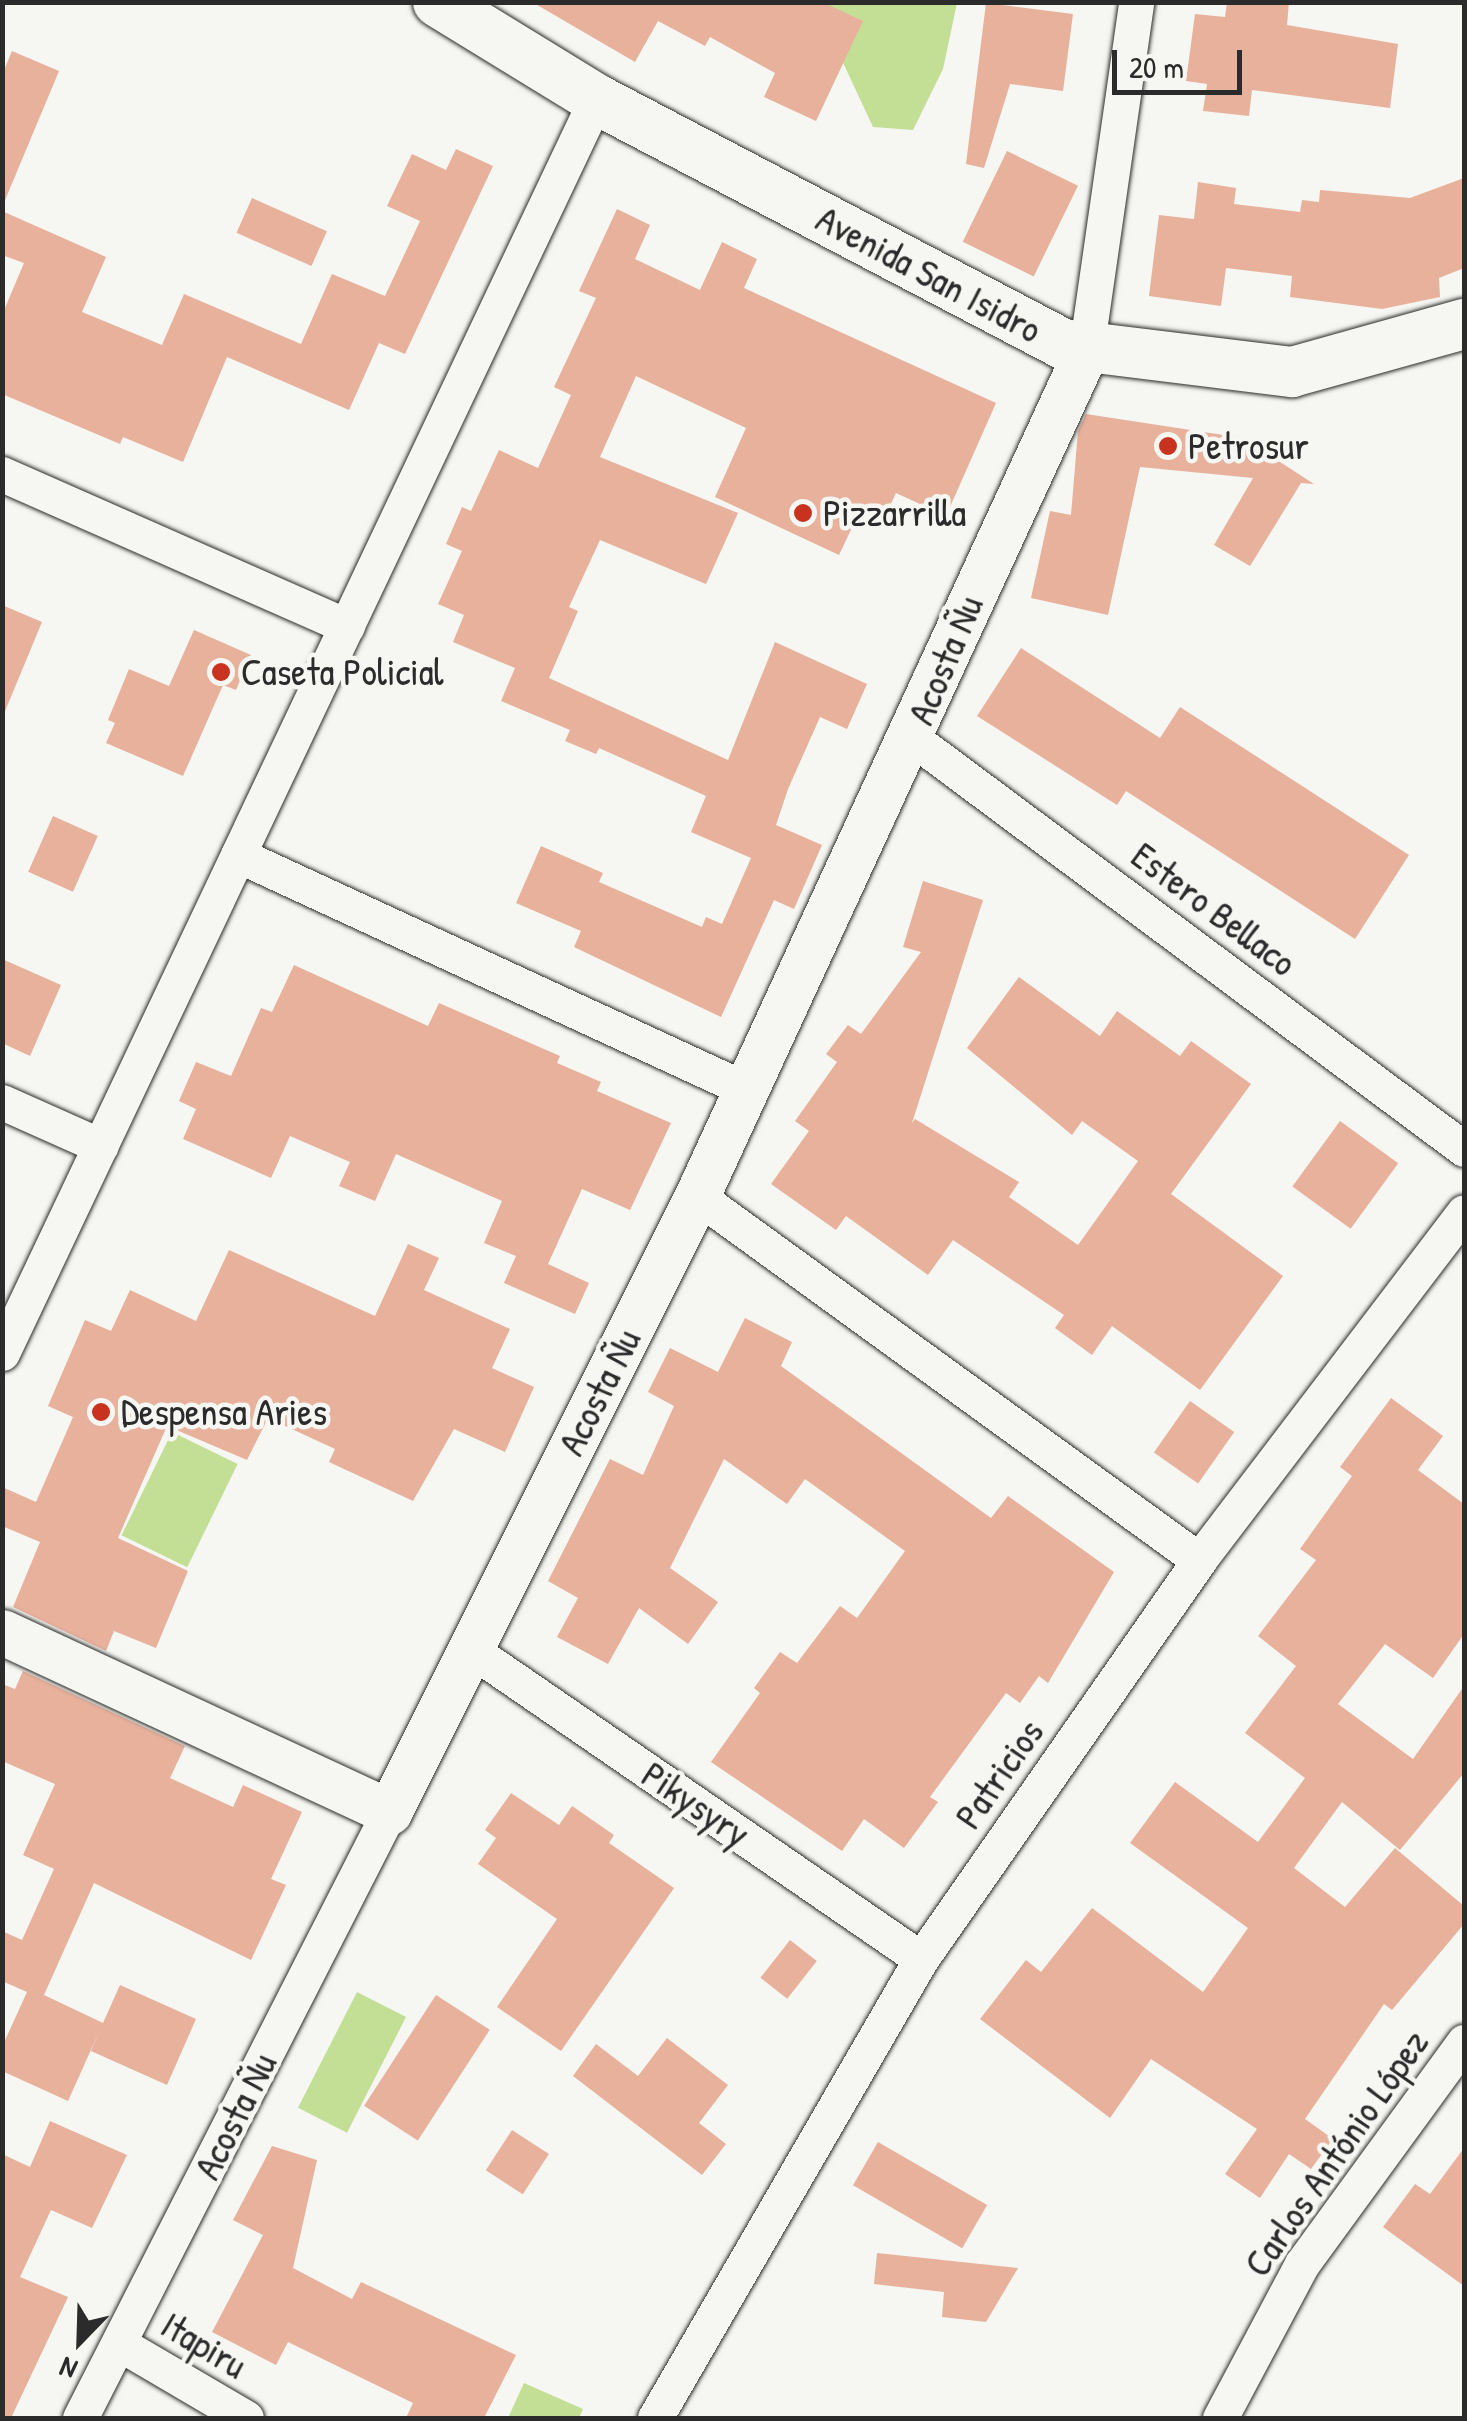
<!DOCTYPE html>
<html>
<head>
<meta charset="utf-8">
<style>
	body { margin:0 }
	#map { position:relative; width:1467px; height:2421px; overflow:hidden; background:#f6f6f2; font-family:"Patrick Hand",sans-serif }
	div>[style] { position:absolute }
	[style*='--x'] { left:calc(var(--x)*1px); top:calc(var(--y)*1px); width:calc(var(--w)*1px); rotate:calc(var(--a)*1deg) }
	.green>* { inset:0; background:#c3de95; transform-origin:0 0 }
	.building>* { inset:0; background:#e7b19c; transform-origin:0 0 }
	.roads { filter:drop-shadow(0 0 2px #2b2b2b) drop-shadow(0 0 2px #2b2b2b) }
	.minor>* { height:35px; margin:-17.5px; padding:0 17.5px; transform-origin:17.5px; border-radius:17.5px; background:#f6f6f2 }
	.tertiary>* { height:45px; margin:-22.5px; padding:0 22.5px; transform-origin:22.5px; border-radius:22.5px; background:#f6f6f2 }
	.secondary>* { height:50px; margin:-25px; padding:0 25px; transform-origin:25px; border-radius:25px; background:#f6f6f2 }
	.dots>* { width:28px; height:28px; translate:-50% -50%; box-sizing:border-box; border:5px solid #f6f6f2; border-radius:50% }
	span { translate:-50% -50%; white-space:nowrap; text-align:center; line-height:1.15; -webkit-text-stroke:9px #f6f6f2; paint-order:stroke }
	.street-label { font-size:38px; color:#2b2b2b }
	.poi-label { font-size:38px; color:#2b2b2b }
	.left { translate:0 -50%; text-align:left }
	.frame { position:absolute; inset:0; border:5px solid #2b2b2b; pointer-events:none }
	.north { position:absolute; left:30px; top:2291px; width:100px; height:100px; -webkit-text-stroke:8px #f6f6f2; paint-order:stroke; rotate:203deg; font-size:28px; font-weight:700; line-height:40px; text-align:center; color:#2b2b2b }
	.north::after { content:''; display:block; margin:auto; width:35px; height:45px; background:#2b2b2b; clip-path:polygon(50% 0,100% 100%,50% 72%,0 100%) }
	.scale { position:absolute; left:1112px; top:50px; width:130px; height:45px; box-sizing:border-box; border:5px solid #2b2b2b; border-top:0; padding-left:12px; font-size:30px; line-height:35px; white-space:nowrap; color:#2b2b2b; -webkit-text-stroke:8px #f6f6f2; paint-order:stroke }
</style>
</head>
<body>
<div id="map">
	<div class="green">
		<div style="clip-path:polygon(751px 3px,957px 3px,943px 69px,913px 130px,873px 127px,825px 24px)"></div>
		<div style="left:172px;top:1432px;width:73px;height:115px;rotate:26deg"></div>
		<div style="left:357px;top:1992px;width:55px;height:130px;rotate:27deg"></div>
		<div style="clip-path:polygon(524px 2383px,583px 2409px,579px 2418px,508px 2418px)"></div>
	</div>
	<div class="building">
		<div style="clip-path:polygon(532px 2px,822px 2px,863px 21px,816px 121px,764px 97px,775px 73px,710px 37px,705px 46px,658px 21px,635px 62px)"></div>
		<div style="clip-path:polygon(1227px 2px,1289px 2px,1287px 25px,1398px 44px,1390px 108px,1252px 90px,1249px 116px,1203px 111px,1207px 84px,1186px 81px,1195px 14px,1225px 17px)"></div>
		<div style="clip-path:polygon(986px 3px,1073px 14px,1063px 91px,1010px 84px,984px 168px,966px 164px)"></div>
		<div style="clip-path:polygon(12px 51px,59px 71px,3px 205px,2px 75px)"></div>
		<div style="clip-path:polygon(456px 149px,493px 166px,405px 354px,379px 343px,349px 410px,227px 357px,183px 462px,123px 437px,120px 444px,2px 394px,2px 315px,24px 263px,2px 255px,2px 211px,106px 257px,82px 312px,162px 345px,184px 294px,301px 344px,332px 274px,385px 296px,420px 221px,387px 206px,412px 154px,446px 170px)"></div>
		<div style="left:1007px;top:151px;width:79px;height:101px;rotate:26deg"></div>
		<div style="clip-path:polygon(1464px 178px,1464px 268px,1439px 278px,1440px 297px,1382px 309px,1290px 297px,1292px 276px,1226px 268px,1221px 306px,1149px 296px,1159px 215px,1194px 219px,1198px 182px,1236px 188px,1234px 204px,1300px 212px,1302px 200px,1319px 202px,1320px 190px,1410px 198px)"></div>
		<div style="left:252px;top:198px;width:82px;height:38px;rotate:24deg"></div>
		<div style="clip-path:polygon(617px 209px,650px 225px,635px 259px,700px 290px,722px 242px,757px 259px,744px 288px,996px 403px,946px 516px,896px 493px,880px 527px,857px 517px,839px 555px,715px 497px,746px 428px,636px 376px,600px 457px,738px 513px,706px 584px,600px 540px,569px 607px,578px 611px,549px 678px,728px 760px,775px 642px,867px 684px,847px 729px,820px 717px,788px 789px,776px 825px,822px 845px,794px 909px,774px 900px,721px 1017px,574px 947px,581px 931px,516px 903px,541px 846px,603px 873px,599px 882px,702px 927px,706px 917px,722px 924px,751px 858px,691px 832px,706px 796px,599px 748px,596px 754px,565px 741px,570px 730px,501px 701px,515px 668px,453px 642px,464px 615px,438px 604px,462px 551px,446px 544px,462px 507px,471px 511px,499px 450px,538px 468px,571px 395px,554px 387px,596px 298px,579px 291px)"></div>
		<div style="clip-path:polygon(1086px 414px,1243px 438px,1314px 484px,1301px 483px,1250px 566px,1214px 545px,1253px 478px,1140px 467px,1108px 615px,1031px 598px,1050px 511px,1071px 515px,1078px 431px)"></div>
		<div style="clip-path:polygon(2px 605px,42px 622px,3px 716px,2px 716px)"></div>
		<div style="clip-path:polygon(194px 630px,251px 655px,236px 690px,223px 685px,183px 776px,106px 743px,115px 723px,108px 720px,129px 669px,169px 686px)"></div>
		<div style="clip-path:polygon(1021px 648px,1160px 738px,1180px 707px,1409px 855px,1355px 939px,1126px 791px,1117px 805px,977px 716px)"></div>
		<div style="left:53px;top:816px;width:49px;height:61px;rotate:24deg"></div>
		<div style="clip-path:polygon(923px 881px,983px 900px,912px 1123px,915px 1119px,1019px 1182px,1009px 1197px,1078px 1245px,1138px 1161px,1082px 1121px,1072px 1135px,967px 1048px,1019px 977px,1100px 1036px,1117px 1011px,1180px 1056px,1191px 1041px,1251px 1084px,1171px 1194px,1283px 1276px,1200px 1390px,1112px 1326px,1092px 1355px,1055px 1328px,1064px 1315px,953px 1240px,928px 1275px,846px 1216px,836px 1230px,771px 1184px,809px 1131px,795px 1121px,837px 1062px,826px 1054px,848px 1025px,861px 1034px,921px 952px,903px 947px)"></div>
		<div style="clip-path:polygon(2px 959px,61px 985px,30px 1056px,2px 1043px)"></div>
		<div style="clip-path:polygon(294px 965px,428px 1026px,439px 1003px,560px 1056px,557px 1063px,601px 1082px,597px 1091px,671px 1123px,630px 1210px,582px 1189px,548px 1264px,589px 1283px,575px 1314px,504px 1283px,516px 1256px,484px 1243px,502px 1201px,396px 1154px,375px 1201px,339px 1186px,350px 1162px,290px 1136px,271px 1178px,183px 1139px,196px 1109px,179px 1101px,196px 1062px,231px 1076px,261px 1008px,272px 1012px)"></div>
		<div style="left:1340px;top:1121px;width:72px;height:81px;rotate:36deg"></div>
		<div style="clip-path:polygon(408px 1244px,439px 1258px,424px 1290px,510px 1329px,492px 1368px,534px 1387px,505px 1452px,454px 1429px,413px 1501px,329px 1462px,335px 1449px,268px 1418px,247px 1460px,167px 1426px,118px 1538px,188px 1571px,156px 1648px,114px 1631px,106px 1651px,13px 1607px,40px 1542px,2px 1526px,2px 1487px,36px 1502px,73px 1417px,48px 1406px,85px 1320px,111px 1331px,130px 1290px,196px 1321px,229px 1250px,375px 1316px)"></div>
		<div style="clip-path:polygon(745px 1318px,792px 1342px,781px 1366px,991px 1518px,1008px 1496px,1114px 1572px,1048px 1683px,1039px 1676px,1020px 1703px,1006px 1693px,930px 1797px,938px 1802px,904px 1848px,864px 1819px,842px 1851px,711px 1762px,760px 1693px,754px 1688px,780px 1652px,797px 1663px,840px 1606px,857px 1618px,905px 1551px,805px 1479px,787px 1504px,724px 1459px,670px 1568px,718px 1602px,688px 1644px,639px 1608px,608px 1664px,557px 1637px,578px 1598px,548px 1581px,610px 1459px,643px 1475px,674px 1406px,648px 1392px,670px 1348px,718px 1372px)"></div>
		<div style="clip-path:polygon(1391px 1398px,1443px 1436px,1418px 1470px,1464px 1504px,1464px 1634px,1433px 1678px,1385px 1644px,1338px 1704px,1413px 1759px,1464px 1686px,1464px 1773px,1400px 1850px,1342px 1802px,1294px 1868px,1345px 1907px,1395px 1848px,1464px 1906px,1464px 1924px,1392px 2010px,1384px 2004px,1305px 2119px,1333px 2139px,1311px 2169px,1289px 2154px,1260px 2198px,1225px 2174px,1257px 2129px,1151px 2059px,1110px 2118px,980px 2019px,1026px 1960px,1041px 1972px,1092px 1908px,1203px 1992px,1248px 1928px,1130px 1843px,1175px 1782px,1258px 1842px,1305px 1778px,1245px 1733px,1296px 1666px,1258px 1636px,1316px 1560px,1300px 1549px,1352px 1476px,1340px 1467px)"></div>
		<div style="left:1190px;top:1401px;width:54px;height:63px;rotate:35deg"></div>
		<div style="clip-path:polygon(23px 1671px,185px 1746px,170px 1778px,233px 1807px,243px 1785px,302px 1812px,271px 1879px,286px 1885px,251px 1960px,94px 1883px,44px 1995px,103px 2023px,120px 1985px,196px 2019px,167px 2085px,91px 2051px,99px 2032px,68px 2101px,2px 2071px,2px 2047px,27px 1992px,2px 1981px,2px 1931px,22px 1940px,54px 1869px,23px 1855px,55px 1784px,2px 1761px,2px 1684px,15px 1689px)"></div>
		<div style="clip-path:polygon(511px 1793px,559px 1825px,572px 1806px,614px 1835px,609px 1843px,674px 1888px,561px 2051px,497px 2007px,557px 1919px,478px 1864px,496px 1838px,485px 1830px)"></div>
		<div style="left:790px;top:1940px;width:34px;height:48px;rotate:38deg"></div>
		<div style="left:436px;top:1995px;width:64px;height:132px;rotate:33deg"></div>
		<div style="clip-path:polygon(667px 2038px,728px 2085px,699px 2123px,726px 2144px,702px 2175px,573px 2076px,596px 2044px,638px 2076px)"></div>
		<div style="clip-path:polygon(50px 2121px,127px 2155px,92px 2228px,51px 2210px,20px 2277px,68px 2297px,11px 2418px,2px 2418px,2px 2154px,30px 2167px)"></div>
		<div style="left:512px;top:2130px;width:44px;height:48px;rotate:33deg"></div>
		<div style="left:878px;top:2142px;width:126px;height:50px;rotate:30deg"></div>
		<div style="clip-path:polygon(272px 2146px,317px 2160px,293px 2268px,352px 2299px,361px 2282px,516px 2355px,484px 2418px,406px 2418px,413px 2403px,288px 2342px,276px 2365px,212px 2332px,263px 2235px,233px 2220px)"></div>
		<div style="clip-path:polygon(1464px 2148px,1464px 2286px,1383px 2227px,1415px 2184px,1430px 2194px)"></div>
		<div style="clip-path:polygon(877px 2253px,1018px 2268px,986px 2322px,942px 2317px,944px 2292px,874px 2284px)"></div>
	</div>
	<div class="roads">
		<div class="minor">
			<div style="--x:1086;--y:351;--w:353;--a:-81.8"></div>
			<div style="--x:2;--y:474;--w:377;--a:23.8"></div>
			<div style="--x:912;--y:738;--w:688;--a:36.67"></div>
			<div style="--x:238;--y:855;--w:556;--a:24.77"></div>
			<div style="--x:2;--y:1102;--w:108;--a:24"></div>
			<div style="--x:697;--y:1196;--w:620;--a:35.95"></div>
			<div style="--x:2;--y:1353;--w:1388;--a:-64.65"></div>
			<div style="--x:470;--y:1649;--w:547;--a:34.5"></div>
			<div style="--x:120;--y:2344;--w:146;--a:30.4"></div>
			<div style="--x:80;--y:2418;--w:680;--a:-62.98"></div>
			<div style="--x:655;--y:2418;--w:531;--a:-59.91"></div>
			<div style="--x:921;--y:1959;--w:486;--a:-55.1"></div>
			<div style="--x:1199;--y:1560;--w:437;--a:-52.7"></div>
			<div style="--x:1220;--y:2418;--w:174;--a:-62"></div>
			<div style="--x:1302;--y:2264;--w:275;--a:-53.9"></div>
		</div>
		<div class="tertiary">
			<div style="--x:2;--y:1632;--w:427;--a:24.9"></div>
			<div style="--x:389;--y:1812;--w:689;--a:-63.43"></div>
			<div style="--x:697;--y:1196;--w:930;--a:-65.28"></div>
		</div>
		<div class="secondary">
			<div style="--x:438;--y:2;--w:185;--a:31.5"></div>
			<div style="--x:596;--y:99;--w:527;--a:27.68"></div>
			<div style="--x:1063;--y:344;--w:231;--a:7"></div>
			<div style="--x:1292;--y:372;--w:179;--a:-15.6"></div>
		</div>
	</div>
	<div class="dots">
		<div style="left:1168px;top:446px;background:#c8321e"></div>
		<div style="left:803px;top:513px;background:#c8321e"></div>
		<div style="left:221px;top:672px;background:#c8321e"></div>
		<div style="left:101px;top:1412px;background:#c8321e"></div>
	</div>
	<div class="street-label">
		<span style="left:929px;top:274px;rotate:28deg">Avenida San Isidro</span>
		<span style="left:945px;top:660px;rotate:-67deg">Acosta Ñu</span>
		<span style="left:1214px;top:909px;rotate:37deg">Estero Bellaco</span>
		<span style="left:599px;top:1392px;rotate:-63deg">Acosta Ñu</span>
		<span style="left:999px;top:1774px;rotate:-55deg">Patricios</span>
		<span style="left:696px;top:1804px;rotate:34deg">Pikysyry</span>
		<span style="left:235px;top:2116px;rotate:-63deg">Acosta Ñu</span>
		<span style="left:1336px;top:2153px;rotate:-55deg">Carlos António López</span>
		<span style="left:204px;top:2345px;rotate:31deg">Itapiru</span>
	</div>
	<div class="poi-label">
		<span class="left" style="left:1188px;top:446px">Petrosur</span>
		<span class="left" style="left:823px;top:513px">Pizzarrilla</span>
		<span class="left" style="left:241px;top:672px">Caseta Policial</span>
		<span class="left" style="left:121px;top:1412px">Despensa Aries</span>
	</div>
	<div class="frame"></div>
	<div class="north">N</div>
	<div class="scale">20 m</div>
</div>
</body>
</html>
